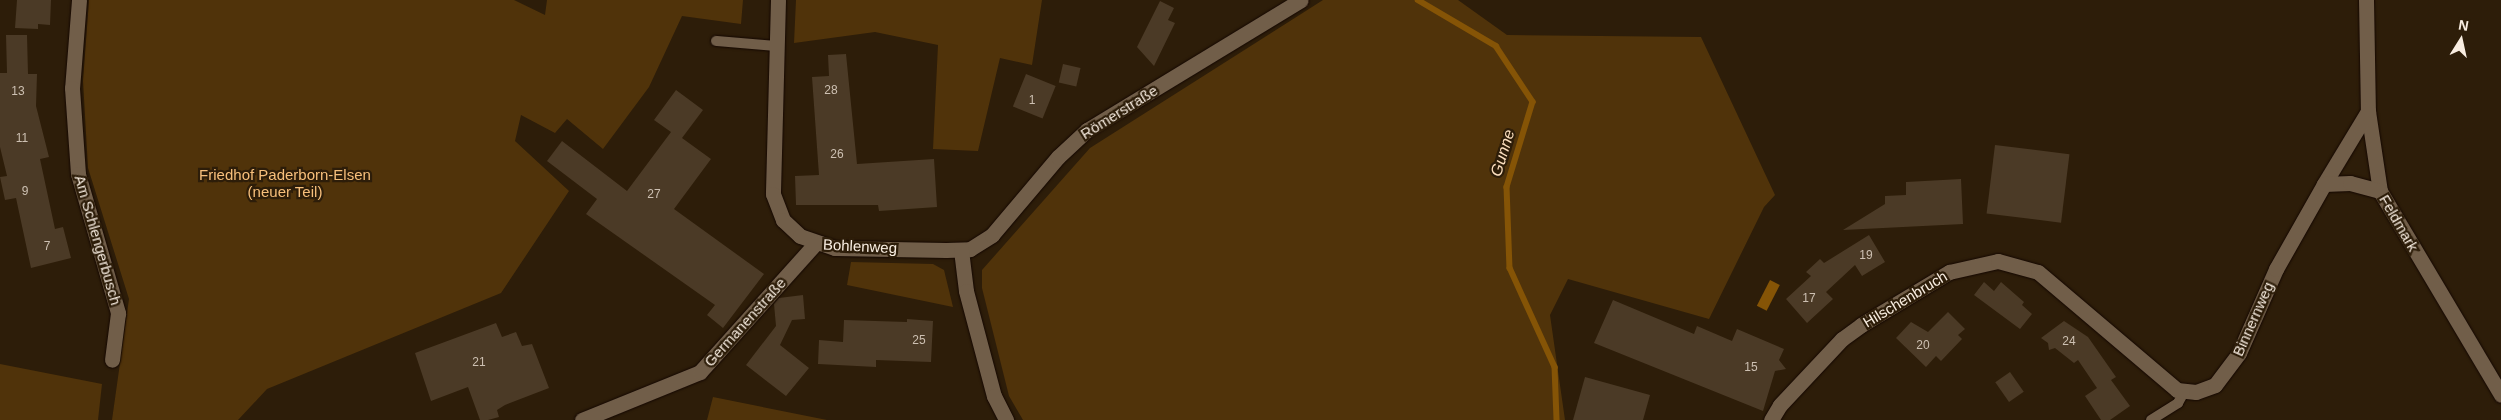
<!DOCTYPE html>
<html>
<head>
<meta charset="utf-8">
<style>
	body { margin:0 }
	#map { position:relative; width:2501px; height:420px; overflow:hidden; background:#2d1d09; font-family:Arial,sans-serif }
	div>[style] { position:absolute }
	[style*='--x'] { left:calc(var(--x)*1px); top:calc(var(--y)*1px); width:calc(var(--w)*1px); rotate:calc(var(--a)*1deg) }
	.green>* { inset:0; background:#50330a }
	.water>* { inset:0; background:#855406; transform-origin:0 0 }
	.stream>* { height:5.5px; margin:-2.75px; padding:0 2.75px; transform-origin:2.75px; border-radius:2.75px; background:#855406 }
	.building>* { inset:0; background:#4b3a26; transform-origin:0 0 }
	.roads { filter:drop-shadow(0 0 1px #140700) drop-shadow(0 0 1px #140700) }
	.lane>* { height:10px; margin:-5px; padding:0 5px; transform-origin:5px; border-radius:5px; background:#715e49 }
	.street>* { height:15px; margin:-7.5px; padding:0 7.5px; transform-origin:7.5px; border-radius:7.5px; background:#715e49 }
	span { translate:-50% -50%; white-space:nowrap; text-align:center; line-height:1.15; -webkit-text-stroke:4.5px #2d1d09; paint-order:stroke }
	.number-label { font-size:12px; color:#cdc0b2 }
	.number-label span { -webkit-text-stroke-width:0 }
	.street-label { font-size:15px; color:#f8ede1 }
	.park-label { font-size:15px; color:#f7bf7b }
	.water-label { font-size:16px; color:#fbdebe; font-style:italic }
	.north { position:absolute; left:2436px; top:15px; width:50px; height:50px; -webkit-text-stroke:4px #2d1d09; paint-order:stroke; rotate:10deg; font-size:14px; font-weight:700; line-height:20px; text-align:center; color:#f8ede1 }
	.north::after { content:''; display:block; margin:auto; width:18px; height:22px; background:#f8ede1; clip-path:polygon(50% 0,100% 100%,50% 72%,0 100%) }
</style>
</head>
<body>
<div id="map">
	<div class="green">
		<div style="clip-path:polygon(89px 0,514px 0,545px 15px,547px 0,743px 0,741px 24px,682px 16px,649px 87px,603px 149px,567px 119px,555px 133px,521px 115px,515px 141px,569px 191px,501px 293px,267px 389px,238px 420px,112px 420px,129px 299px,88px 168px,83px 81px)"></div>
		<div style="clip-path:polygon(796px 0,1042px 0,1032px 65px,1000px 58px,978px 151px,933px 149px,938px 45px,875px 32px,794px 43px)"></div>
		<div style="clip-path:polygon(1323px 0,1458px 0,1507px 35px,1701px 37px,1775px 195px,1764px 207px,1709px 319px,1568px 279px,1550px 315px,1565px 420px,1023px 420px,1009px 396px,982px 288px,982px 270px,1090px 148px)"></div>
		<div style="clip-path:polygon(851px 262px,933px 264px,944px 270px,953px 307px,847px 285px)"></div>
		<div style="clip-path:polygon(0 364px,102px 384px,98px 420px,0 420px)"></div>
		<div style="clip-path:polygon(713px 397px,827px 420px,707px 420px)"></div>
	</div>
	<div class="water">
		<div style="left:1770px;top:280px;width:11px;height:29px;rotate:27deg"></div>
	</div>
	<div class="stream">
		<div style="--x:1418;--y:0;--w:91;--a:30.5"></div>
		<div style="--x:1496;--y:46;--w:67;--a:56.5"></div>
		<div style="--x:1533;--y:102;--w:89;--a:107"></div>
		<div style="--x:1507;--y:187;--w:81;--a:87.9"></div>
		<div style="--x:1510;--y:268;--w:109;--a:65.6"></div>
		<div style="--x:1555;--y:367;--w:53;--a:87.8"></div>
	</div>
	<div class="building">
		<div style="clip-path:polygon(17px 0,51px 0,50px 25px,38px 24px,38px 29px,15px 28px)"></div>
		<div style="clip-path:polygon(1160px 1px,1174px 8px,1168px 20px,1175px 23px,1154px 66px,1137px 47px)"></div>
		<div style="clip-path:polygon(6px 35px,27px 35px,28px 74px,37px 74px,36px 106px,49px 157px,40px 159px,55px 229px,63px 227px,71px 258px,31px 268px,16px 198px,5px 200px,0 177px,7px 176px,0 147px,0 73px,7px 73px)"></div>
		<div style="clip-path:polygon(846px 54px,857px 164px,934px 159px,937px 207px,879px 211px,878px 205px,796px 205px,795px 176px,819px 175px,812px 77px,829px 76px,828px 55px)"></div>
		<div style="left:1063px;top:64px;width:18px;height:19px;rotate:13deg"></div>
		<div style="left:1026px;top:74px;width:32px;height:35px;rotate:22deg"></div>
		<div style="clip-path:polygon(676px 90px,703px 110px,682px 138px,711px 159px,674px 209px,764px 274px,723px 328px,707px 315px,715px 305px,586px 214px,597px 199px,547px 161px,562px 141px,627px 191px,671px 132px,654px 120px)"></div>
		<div style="left:1995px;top:145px;width:75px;height:69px;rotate:7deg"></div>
		<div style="clip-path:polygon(1961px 179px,1963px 224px,1843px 230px,1885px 204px,1885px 196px,1906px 195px,1906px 182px)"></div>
		<div style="clip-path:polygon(1869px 235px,1885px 262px,1862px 276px,1855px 265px,1826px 292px,1833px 299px,1807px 323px,1786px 299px,1811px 276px,1806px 272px,1820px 259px,1824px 263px)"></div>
		<div style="clip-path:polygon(1984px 282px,1994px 291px,2001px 282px,2024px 302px,2022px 305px,2032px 314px,2020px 329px,1974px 295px)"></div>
		<div style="clip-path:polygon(803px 295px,805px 319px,792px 320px,780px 345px,809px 368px,786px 396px,746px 365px,776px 326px,774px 304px,779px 298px)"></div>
		<div style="clip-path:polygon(1613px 300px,1694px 334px,1697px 326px,1732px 341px,1737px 329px,1784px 349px,1779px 360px,1786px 369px,1775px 371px,1763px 411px,1594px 343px)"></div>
		<div style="clip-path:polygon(1948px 312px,1965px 329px,1958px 335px,1962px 339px,1941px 361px,1936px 356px,1926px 367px,1896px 338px,1911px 322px,1928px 332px)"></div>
		<div style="clip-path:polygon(907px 319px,933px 321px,931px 362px,876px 360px,876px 367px,818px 364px,819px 340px,843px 342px,844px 320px,907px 322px)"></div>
		<div style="clip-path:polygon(2064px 321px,2088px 337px,2116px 377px,2111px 380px,2130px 406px,2110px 420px,2101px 420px,2085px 396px,2097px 388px,2078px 360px,2074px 363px,2055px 348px,2049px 350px,2048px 343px,2041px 338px)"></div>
		<div style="clip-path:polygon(496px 323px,502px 337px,516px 332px,522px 346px,532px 344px,549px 388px,505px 405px,497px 410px,499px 417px,488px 420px,480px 420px,468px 387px,431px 401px,415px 353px)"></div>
		<div style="left:2010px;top:372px;width:24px;height:18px;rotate:55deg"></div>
		<div style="clip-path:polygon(1585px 377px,1650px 395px,1643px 420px,1573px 420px)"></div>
	</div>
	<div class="roads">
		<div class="lane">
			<div style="--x:716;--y:41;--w:61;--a:4.7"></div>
			<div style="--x:2151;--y:420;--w:32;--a:-32"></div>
			<div style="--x:2178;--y:403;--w:13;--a:-61"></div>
		</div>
		<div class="street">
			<div style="--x:79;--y:0;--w:88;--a:94.5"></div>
			<div style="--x:72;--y:88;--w:86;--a:86"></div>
			<div style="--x:78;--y:174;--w:145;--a:73.9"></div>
			<div style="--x:118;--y:313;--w:47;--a:97.3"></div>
			<div style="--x:778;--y:0;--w:194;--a:91.5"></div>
			<div style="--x:773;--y:194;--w:28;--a:69"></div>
			<div style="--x:783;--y:220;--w:23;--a:43"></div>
			<div style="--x:800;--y:236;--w:37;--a:19"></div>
			<div style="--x:835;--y:248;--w:111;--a:1"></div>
			<div style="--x:946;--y:250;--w:24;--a:-2"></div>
			<div style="--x:970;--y:249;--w:26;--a:-32"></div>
			<div style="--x:992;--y:235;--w:102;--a:-49.8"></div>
			<div style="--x:1058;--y:157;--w:40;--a:-43"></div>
			<div style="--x:1087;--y:130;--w:250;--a:-31.3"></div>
			<div style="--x:2366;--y:0;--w:111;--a:89"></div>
			<div style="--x:2368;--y:111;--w:81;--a:81.5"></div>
			<div style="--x:2380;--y:191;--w:237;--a:59.3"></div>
			<div style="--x:2324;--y:184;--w:85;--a:-58.9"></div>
			<div style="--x:961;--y:250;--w:41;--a:83"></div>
			<div style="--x:966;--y:291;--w:109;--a:75.1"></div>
			<div style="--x:994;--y:396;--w:27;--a:63"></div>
			<div style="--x:582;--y:420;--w:127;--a:-22.1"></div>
			<div style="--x:700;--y:372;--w:172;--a:-48.1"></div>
			<div style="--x:1771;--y:420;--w:17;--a:-59"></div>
			<div style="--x:1780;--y:405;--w:91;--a:-46.8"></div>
			<div style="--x:1842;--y:339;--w:24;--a:-36"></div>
			<div style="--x:1861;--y:325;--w:103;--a:-31.1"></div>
			<div style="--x:1949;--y:272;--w:50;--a:-12.7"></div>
			<div style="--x:1998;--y:261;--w:41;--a:15.4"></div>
			<div style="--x:2038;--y:272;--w:182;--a:40.3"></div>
			<div style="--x:2177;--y:390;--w:19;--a:6"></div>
			<div style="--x:2196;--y:392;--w:20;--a:-20"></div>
			<div style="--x:2215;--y:385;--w:40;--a:-53"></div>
			<div style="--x:2239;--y:353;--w:92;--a:-66.2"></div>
			<div style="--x:2276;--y:269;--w:98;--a:-60.5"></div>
			<div style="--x:2324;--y:184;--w:26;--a:-2"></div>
			<div style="--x:2350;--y:183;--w:31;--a:15"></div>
		</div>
	</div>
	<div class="number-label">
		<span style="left:831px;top:91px">28</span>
		<span style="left:18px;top:92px">13</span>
		<span style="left:1032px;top:101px">1</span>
		<span style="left:22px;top:139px">11</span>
		<span style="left:837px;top:155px">26</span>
		<span style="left:25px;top:192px">9</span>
		<span style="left:654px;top:195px">27</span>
		<span style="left:47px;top:247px">7</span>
		<span style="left:1866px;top:256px">19</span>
		<span style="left:1809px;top:299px">17</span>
		<span style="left:919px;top:341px">25</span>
		<span style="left:2069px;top:342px">24</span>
		<span style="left:1923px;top:346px">20</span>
		<span style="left:479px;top:363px">21</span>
		<span style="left:1751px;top:368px">15</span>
	</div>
	<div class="street-label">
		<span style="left:1119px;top:112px;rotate:-32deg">Römerstraße</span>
		<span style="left:2399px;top:223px;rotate:60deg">Feldmark</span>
		<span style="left:98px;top:240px;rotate:74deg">Am Schlengerbusch</span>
		<span style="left:860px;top:246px;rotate:3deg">Bohlenweg</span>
		<span style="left:1905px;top:299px;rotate:-31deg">Hilschenbruch</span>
		<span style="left:2253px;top:319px;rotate:-66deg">Binnernweg</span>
		<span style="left:745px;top:322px;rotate:-48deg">Germanenstraße</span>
	</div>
	<div class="park-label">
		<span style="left:285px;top:183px">Friedhof Paderborn-Elsen<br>(neuer Teil)</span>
	</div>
	<div class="water-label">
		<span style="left:1503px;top:153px;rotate:-73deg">Gunne</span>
	</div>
	<div class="north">N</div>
</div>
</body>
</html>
